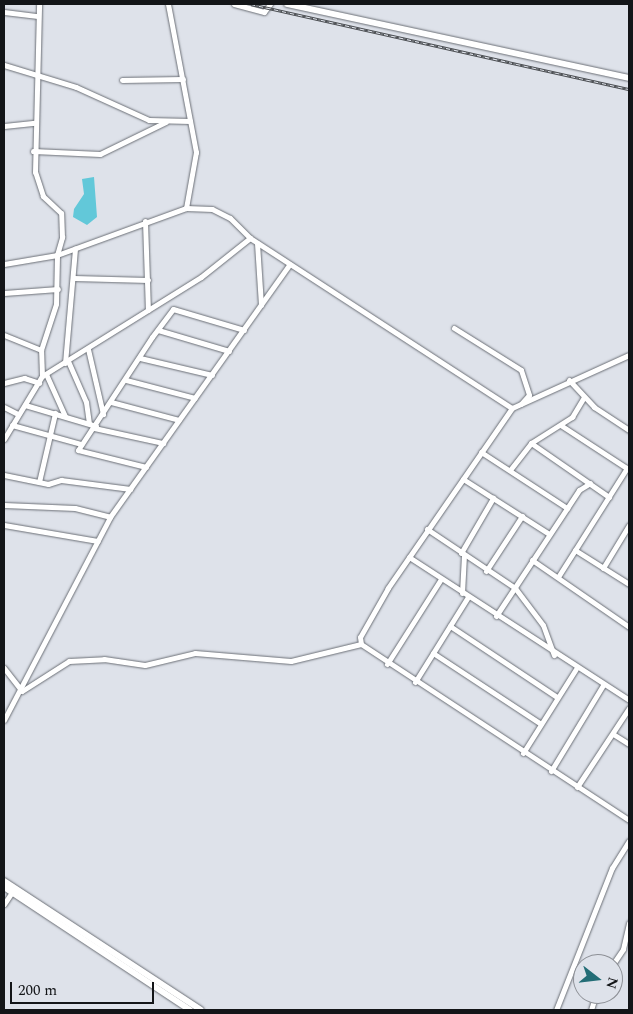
<!DOCTYPE html>
<html>
<head>
<meta charset="utf-8">
<style>
	body { margin:0 }
	#map { position:relative; width:633px; height:1014px; overflow:hidden; background:#dee2ea; font-family:Spectral,serif }
	div>[style] { position:absolute }
	[style*='--x'] { left:calc(var(--x)*1px); top:calc(var(--y)*1px); width:calc(var(--w)*1px); rotate:calc(var(--a)*1deg) }
	.water>* { inset:0; background:#62c8d9 }
	.roads { filter:drop-shadow(0 0 1px #6b6f76) drop-shadow(0 0 1px #6b6f76) }
	.minor>* { height:5px; margin:-2.5px; padding:0 2.5px; transform-origin:2.5px; border-radius:2.5px; background:#fff }
	.tertiary>* { height:6px; margin:-3px; padding:0 3px; transform-origin:3px; border-radius:3px; background:#fff }
	.rail>* { height:3px; margin-top:-1.5px; transform-origin:0; background:repeating-linear-gradient(90deg,#dee2ea 0 4px,#484b4f 0 8px); box-sizing:border-box; border-block:1px solid #484b4f }
	span { translate:-50% -50%; white-space:nowrap; text-align:center; line-height:1.15; -webkit-text-stroke:4.5px #dee2ea; paint-order:stroke }
	.frame { position:absolute; inset:0; border:5px solid #131518; pointer-events:none }
	.north { position:absolute; left:573px; top:954px; width:50px; height:50px; box-sizing:border-box; background:#dee2ea; border:1px solid #8d9096; border-radius:50%; rotate:106deg; font-size:14px; font-weight:700; line-height:20px; text-align:center; color:#131518 }
	.north::after { content:''; display:block; margin:auto; width:18px; height:22px; background:#236d76; clip-path:polygon(50% 0,100% 100%,50% 72%,0 100%) }
	.scale { position:absolute; left:10px; top:982px; width:144px; height:22px; box-sizing:border-box; border:2px solid #131518; border-top:0; padding-left:6px; font-size:15px; line-height:18px; white-space:nowrap; color:#131518; -webkit-text-stroke:4px #dee2ea; paint-order:stroke }
</style>
</head>
<body>
<div id="map">
	<div class="water">
		<div style="clip-path:polygon(94px 177px,97px 217px,87px 225px,73px 217px,74px 209px,84px 194px,82px 179px)"></div>
	</div>
	<div class="roads">
		<div class="minor">
			<div style="--x:168;--y:4;--w:151;--a:79.3"></div>
			<div style="--x:196;--y:152;--w:57;--a:100.1"></div>
			<div style="--x:234;--y:4;--w:31;--a:15"></div>
			<div style="--x:264;--y:12;--w:10;--a:-53"></div>
			<div style="--x:4;--y:12;--w:34;--a:7"></div>
			<div style="--x:4;--y:65;--w:75;--a:17"></div>
			<div style="--x:76;--y:87;--w:80;--a:24.3"></div>
			<div style="--x:149;--y:120;--w:41;--a:1.4"></div>
			<div style="--x:122;--y:80;--w:61;--a:-0.9"></div>
			<div style="--x:4;--y:126;--w:31;--a:-6"></div>
			<div style="--x:33;--y:151;--w:67;--a:2.6"></div>
			<div style="--x:100;--y:154;--w:73;--a:-25.9"></div>
			<div style="--x:145;--y:221;--w:89;--a:88.1"></div>
			<div style="--x:257;--y:243;--w:62;--a:86.3"></div>
			<div style="--x:4;--y:264;--w:54;--a:-9.6"></div>
			<div style="--x:57;--y:255;--w:137;--a:-20"></div>
			<div style="--x:186;--y:208;--w:26;--a:2"></div>
			<div style="--x:212;--y:209;--w:20;--a:27"></div>
			<div style="--x:230;--y:218;--w:28;--a:45"></div>
			<div style="--x:250;--y:238;--w:312;--a:33"></div>
			<div style="--x:512;--y:408;--w:128;--a:-24.4"></div>
			<div style="--x:74;--y:278;--w:74;--a:1.5"></div>
			<div style="--x:4;--y:293;--w:54;--a:-4.2"></div>
			<div style="--x:454;--y:328;--w:79;--a:32.1"></div>
			<div style="--x:521;--y:370;--w:26;--a:72"></div>
			<div style="--x:529;--y:395;--w:12;--a:132"></div>
			<div style="--x:158;--y:330;--w:74;--a:16.5"></div>
			<div style="--x:4;--y:335;--w:40;--a:22"></div>
			<div style="--x:88;--y:349;--w:67;--a:77"></div>
			<div style="--x:140;--y:358;--w:74;--a:13.3"></div>
			<div style="--x:68;--y:361;--w:45;--a:66.3"></div>
			<div style="--x:86;--y:402;--w:21;--a:82"></div>
			<div style="--x:65;--y:363;--w:115;--a:-85"></div>
			<div style="--x:46;--y:374;--w:46;--a:65.7"></div>
			<div style="--x:42;--y:376;--w:187;--a:-31.9"></div>
			<div style="--x:201;--y:277;--w:63;--a:-38.5"></div>
			<div style="--x:126;--y:380;--w:71;--a:14.6"></div>
			<div style="--x:569;--y:380;--w:37;--a:47"></div>
			<div style="--x:594;--y:407;--w:42;--a:33.3"></div>
			<div style="--x:4;--y:383;--w:21;--a:-14"></div>
			<div style="--x:24;--y:378;--w:16;--a:18"></div>
			<div style="--x:111;--y:402;--w:70;--a:14.8"></div>
			<div style="--x:25;--y:405;--w:74;--a:16.5"></div>
			<div style="--x:4;--y:407;--w:16;--a:27"></div>
			<div style="--x:512;--y:408;--w:219;--a:124.6"></div>
			<div style="--x:388;--y:588;--w:56;--a:119.7"></div>
			<div style="--x:360;--y:637;--w:7;--a:82"></div>
			<div style="--x:361;--y:644;--w:321;--a:33.3"></div>
			<div style="--x:12;--y:425;--w:72;--a:15.4"></div>
			<div style="--x:562;--y:426;--w:79;--a:33.1"></div>
			<div style="--x:94;--y:428;--w:71;--a:12.3"></div>
			<div style="--x:4;--y:439;--w:74;--a:-58.9"></div>
			<div style="--x:42;--y:376;--w:26;--a:-92"></div>
			<div style="--x:41;--y:350;--w:48;--a:-71.9"></div>
			<div style="--x:56;--y:304;--w:49;--a:-88.8"></div>
			<div style="--x:57;--y:255;--w:19;--a:-74"></div>
			<div style="--x:62;--y:237;--w:24;--a:-92"></div>
			<div style="--x:61;--y:213;--w:25;--a:-137"></div>
			<div style="--x:43;--y:196;--w:25;--a:-108"></div>
			<div style="--x:35;--y:172;--w:168;--a:-88.6"></div>
			<div style="--x:531;--y:443;--w:95;--a:34.7"></div>
			<div style="--x:481;--y:452;--w:103;--a:33.1"></div>
			<div style="--x:146;--y:467;--w:70;--a:-166"></div>
			<div style="--x:78;--y:450;--w:135;--a:-56.8"></div>
			<div style="--x:152;--y:337;--w:35;--a:-53"></div>
			<div style="--x:173;--y:309;--w:74;--a:16.5"></div>
			<div style="--x:510;--y:470;--w:34;--a:-52"></div>
			<div style="--x:531;--y:443;--w:49;--a:-32.4"></div>
			<div style="--x:572;--y:417;--w:23;--a:-59"></div>
			<div style="--x:4;--y:475;--w:45;--a:11.6"></div>
			<div style="--x:48;--y:484;--w:14;--a:-17"></div>
			<div style="--x:61;--y:480;--w:70;--a:7.4"></div>
			<div style="--x:463;--y:479;--w:102;--a:32.6"></div>
			<div style="--x:39;--y:482;--w:71;--a:-76.9"></div>
			<div style="--x:4;--y:505;--w:71;--a:2.4"></div>
			<div style="--x:75;--y:508;--w:36;--a:14"></div>
			<div style="--x:4;--y:525;--w:95;--a:9.7"></div>
			<div style="--x:427;--y:529;--w:106;--a:33.8"></div>
			<div style="--x:515;--y:588;--w:46;--a:52.9"></div>
			<div style="--x:543;--y:625;--w:32;--a:70"></div>
			<div style="--x:575;--y:550;--w:64;--a:32.2"></div>
			<div style="--x:461;--y:553;--w:64;--a:-59.8"></div>
			<div style="--x:409;--y:557;--w:262;--a:33"></div>
			<div style="--x:532;--y:560;--w:118;--a:34.6"></div>
			<div style="--x:603;--y:568;--w:50;--a:-58.8"></div>
			<div style="--x:486;--y:571;--w:66;--a:-56.8"></div>
			<div style="--x:558;--y:577;--w:129;--a:-57.7"></div>
			<div style="--x:462;--y:593;--w:38;--a:-87"></div>
			<div style="--x:496;--y:616;--w:151;--a:-56.6"></div>
			<div style="--x:579;--y:490;--w:13;--a:-32"></div>
			<div style="--x:450;--y:626;--w:128;--a:33.6"></div>
			<div style="--x:433;--y:653;--w:129;--a:33.3"></div>
			<div style="--x:387;--y:664;--w:101;--a:-57.6"></div>
			<div style="--x:4;--y:668;--w:29;--a:52"></div>
			<div style="--x:22;--y:691;--w:56;--a:-32.6"></div>
			<div style="--x:69;--y:661;--w:35;--a:-3"></div>
			<div style="--x:104;--y:659;--w:41;--a:8.3"></div>
			<div style="--x:145;--y:665;--w:51;--a:-13.5"></div>
			<div style="--x:195;--y:653;--w:96;--a:4.8"></div>
			<div style="--x:291;--y:661;--w:72;--a:-13.7"></div>
			<div style="--x:415;--y:682;--w:100;--a:-58.1"></div>
			<div style="--x:4;--y:720;--w:229;--a:-62.4"></div>
			<div style="--x:110;--y:517;--w:310;--a:-54.6"></div>
			<div style="--x:613;--y:734;--w:19;--a:32"></div>
			<div style="--x:523;--y:753;--w:99;--a:-57.8"></div>
			<div style="--x:551;--y:771;--w:100;--a:-58.8"></div>
			<div style="--x:577;--y:787;--w:95;--a:-56.6"></div>
			<div style="--x:4;--y:904;--w:14;--a:-56"></div>
			<div style="--x:613;--y:964;--w:18;--a:-56"></div>
			<div style="--x:623;--y:949;--w:27;--a:-77"></div>
			<div style="--x:556;--y:1010;--w:153;--a:-68.5"></div>
			<div style="--x:612;--y:868;--w:32;--a:-58"></div>
			<div style="--x:591;--y:1010;--w:17;--a:-73"></div>
		</div>
		<div class="tertiary">
			<div style="--x:287;--y:4;--w:350;--a:12.2"></div>
			<div style="--x:4;--y:881;--w:235;--a:33.2"></div>
			<div style="--x:4;--y:887;--w:223;--a:33.5"></div>
		</div>
	</div>
	<div class="rail">
		<div style="--x:251;--y:4;--w:387;--a:12.7"></div>
	</div>
	<div class="frame"></div>
	<div class="north">N</div>
	<div class="scale">200 m</div>
</div>
</body>
</html>
